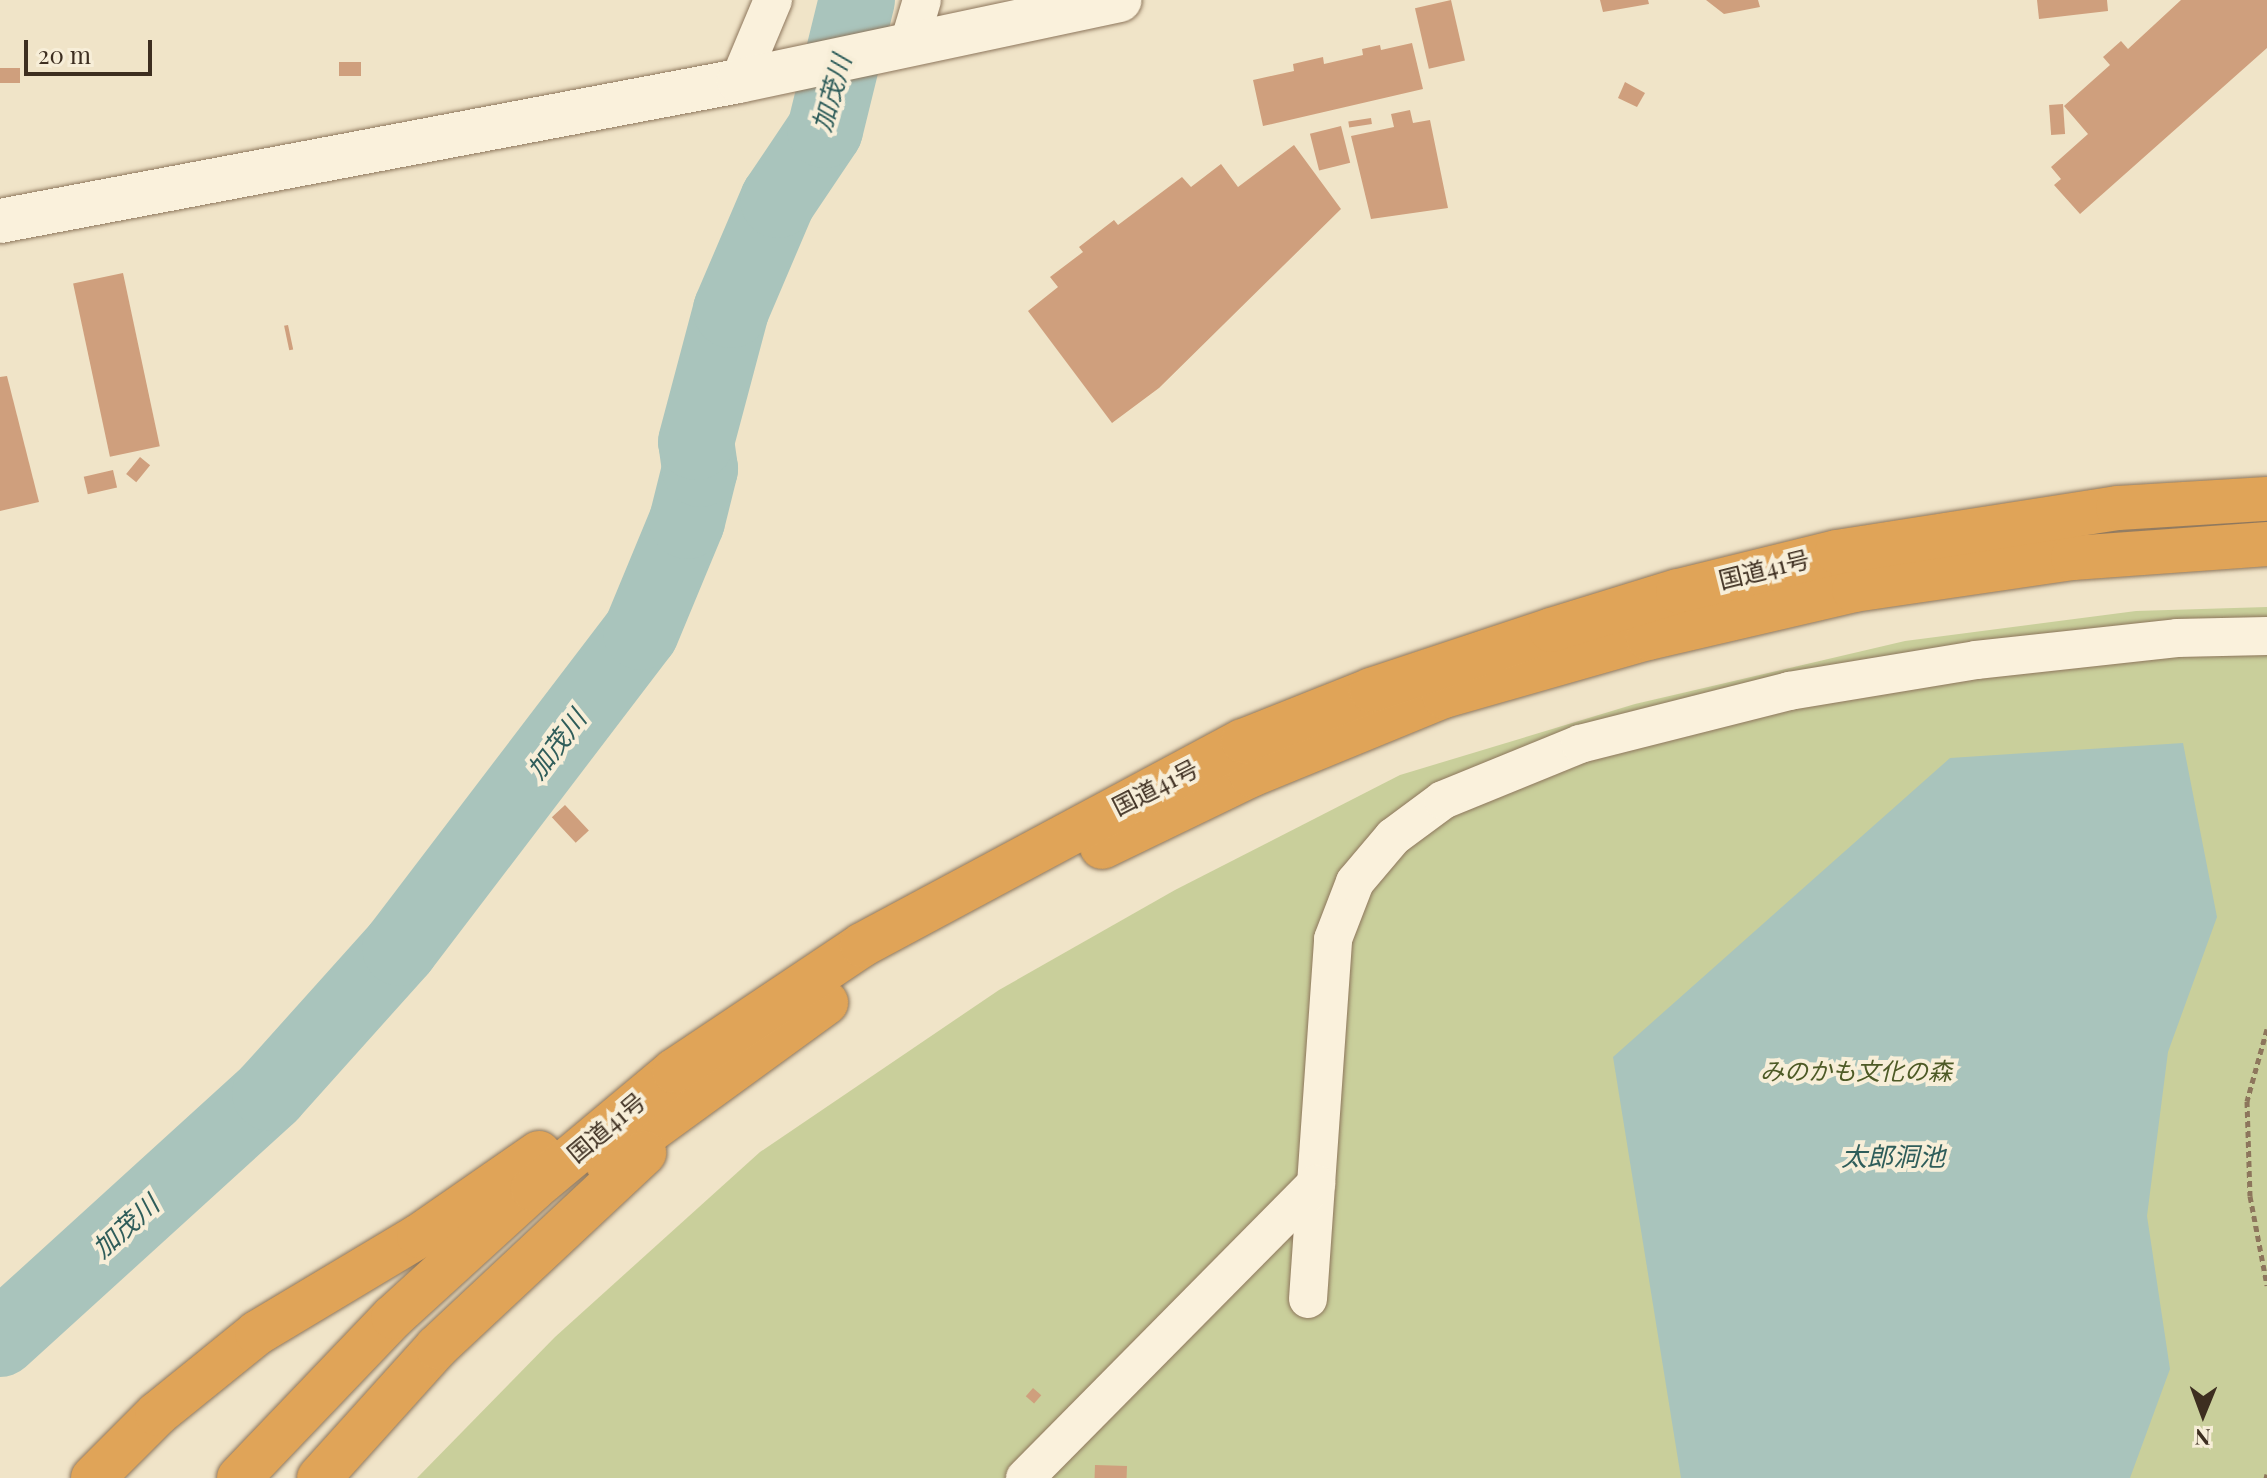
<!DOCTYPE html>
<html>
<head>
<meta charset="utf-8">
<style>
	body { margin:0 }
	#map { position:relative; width:2267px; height:1478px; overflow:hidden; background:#f0e4c8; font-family:"Playfair Display","Noto Sans JP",serif }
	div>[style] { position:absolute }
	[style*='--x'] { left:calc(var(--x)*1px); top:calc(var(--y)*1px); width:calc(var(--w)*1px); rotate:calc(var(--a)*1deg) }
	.green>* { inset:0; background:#c9cf9b }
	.water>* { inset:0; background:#a9c4bc }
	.river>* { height:76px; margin:-38px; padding:0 38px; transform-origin:38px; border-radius:38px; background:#a9c4bc }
	.building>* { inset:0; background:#cf9f7d; transform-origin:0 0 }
	.path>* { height:5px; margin-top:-2.5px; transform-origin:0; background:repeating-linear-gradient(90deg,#8d765c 0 6px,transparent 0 10px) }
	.roads { filter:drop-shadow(0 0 2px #8d765c) drop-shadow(0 0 2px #8d765c) }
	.street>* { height:38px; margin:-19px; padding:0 19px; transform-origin:19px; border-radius:19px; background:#faf1dc }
	.secondary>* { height:44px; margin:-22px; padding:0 22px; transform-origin:22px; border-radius:22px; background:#faf1dc }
	.highway>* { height:44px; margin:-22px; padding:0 22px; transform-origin:22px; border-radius:22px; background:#e0a458 }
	span { translate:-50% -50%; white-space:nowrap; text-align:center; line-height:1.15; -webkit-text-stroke:8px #f7eed8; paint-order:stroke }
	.street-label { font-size:24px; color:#3d2e20 }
	.park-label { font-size:24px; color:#4d5a26; font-style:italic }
	.water-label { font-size:26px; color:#2f5d5a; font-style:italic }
	.north { position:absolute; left:2163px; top:1374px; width:80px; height:80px; -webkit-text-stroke:6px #f7eed8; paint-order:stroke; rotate:181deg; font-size:22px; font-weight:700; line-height:32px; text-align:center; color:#3d2e20 }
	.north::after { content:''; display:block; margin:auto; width:28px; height:36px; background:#3d2e20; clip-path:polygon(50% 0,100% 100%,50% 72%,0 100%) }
	.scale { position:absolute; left:24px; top:40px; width:128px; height:36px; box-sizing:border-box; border:4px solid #3d2e20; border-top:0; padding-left:10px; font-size:24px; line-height:28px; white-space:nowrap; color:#3d2e20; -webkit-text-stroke:6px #f7eed8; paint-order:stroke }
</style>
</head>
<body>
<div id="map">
	<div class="green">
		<div style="clip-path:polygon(2267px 607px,2267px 1478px,417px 1478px,555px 1337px,760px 1152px,999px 990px,1175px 890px,1400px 775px,1635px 704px,1905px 641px,2136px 611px)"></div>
	</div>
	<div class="water">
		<div style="clip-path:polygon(2183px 743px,2217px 917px,2168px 1052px,2147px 1216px,2170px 1369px,2130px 1478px,1681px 1478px,1613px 1057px,1950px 758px)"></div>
	</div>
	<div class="river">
		<div style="--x:0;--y:1339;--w:365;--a:-42.3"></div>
		<div style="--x:270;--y:1093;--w:195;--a:-48.1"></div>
		<div style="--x:400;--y:948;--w:397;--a:-52.7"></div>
		<div style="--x:641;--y:632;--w:120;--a:-67.5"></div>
		<div style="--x:687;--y:521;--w:54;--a:-76"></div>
		<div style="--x:700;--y:469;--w:27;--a:-98"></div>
		<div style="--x:696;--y:442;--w:137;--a:-75.1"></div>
		<div style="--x:731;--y:310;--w:120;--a:-66.9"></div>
		<div style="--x:778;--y:200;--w:84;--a:-56.1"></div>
		<div style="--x:825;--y:130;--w:134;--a:-76.2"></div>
	</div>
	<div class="building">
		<div style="left:1451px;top:0;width:62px;height:37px;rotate:77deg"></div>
		<div style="clip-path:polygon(1600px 0,1648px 0,1649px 4px,1603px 12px)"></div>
		<div style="clip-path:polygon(1706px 0,1758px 0,1760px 7px,1724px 14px)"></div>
		<div style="clip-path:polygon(2037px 0,2107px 0,2108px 11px,2039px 19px)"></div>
		<div style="clip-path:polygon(2181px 0,2267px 0,2267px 48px,2080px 214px,2054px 185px,2061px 179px,2051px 167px,2088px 134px,2064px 106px,2110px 65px,2103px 57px,2121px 41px,2128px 49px)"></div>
		<div style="clip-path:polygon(1412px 43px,1423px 89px,1263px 126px,1253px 80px,1294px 71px,1293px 64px,1323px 57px,1324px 64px,1363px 55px,1362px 49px,1380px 45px,1381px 50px)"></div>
		<div style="left:339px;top:62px;width:22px;height:14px"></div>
		<div style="left:0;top:68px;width:20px;height:15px"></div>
		<div style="clip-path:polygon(1625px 82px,1645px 93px,1637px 107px,1618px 98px)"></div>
		<div style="left:2063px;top:104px;width:30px;height:14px;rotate:86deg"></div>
		<div style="clip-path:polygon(1410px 110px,1413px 123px,1430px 120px,1448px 208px,1371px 219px,1351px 136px,1394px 127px,1391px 114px)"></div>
		<div style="left:1371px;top:118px;width:6px;height:23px;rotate:81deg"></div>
		<div style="left:1341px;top:126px;width:38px;height:32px;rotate:76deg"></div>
		<div style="clip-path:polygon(1294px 145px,1341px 209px,1159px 388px,1112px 423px,1028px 311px,1058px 287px,1050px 277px,1083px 252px,1079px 247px,1114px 220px,1118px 225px,1182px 177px,1191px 187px,1221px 164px,1238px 187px)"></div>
		<div style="left:123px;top:273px;width:177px;height:51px;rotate:78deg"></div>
		<div style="left:288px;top:325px;width:25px;height:4px;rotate:78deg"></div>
		<div style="clip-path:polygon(7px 376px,39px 502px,0 511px,0 377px)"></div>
		<div style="left:140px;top:457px;width:13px;height:22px;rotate:39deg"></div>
		<div style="left:113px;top:470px;width:18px;height:30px;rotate:77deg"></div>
		<div style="left:565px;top:805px;width:35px;height:18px;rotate:47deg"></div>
		<div style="left:1033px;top:1388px;width:11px;height:11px;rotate:41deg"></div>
		<div style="left:1095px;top:1465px;width:32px;height:13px;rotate:2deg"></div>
	</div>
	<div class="path">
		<div style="--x:2267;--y:1029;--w:75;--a:105.5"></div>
		<div style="--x:2247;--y:1101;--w:95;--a:88.2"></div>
		<div style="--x:2250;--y:1196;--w:91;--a:79.2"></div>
		<div style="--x:2266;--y:1478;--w:4;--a:-76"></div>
	</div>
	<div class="roads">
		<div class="street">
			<div style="--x:908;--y:47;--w:49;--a:-73.4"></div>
			<div style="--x:739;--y:81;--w:88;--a:-67.2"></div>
			<div style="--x:1308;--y:1299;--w:361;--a:-86"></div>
			<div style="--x:1333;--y:939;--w:61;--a:-68.9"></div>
			<div style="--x:1355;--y:882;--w:59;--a:-49.8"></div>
			<div style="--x:1393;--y:837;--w:62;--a:-36.5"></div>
			<div style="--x:1443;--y:800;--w:148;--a:-22.2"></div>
			<div style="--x:1580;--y:744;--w:216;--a:-14.2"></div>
			<div style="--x:1789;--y:691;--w:190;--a:-9.4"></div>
			<div style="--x:1976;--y:660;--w:202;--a:-6.2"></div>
			<div style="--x:2177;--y:638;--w:90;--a:-1.3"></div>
			<div style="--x:1025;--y:1478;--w:414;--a:-45.3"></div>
		</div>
		<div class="secondary">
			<div style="--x:0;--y:221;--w:752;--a:-10.73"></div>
			<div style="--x:739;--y:81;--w:389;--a:-12"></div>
		</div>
		<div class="highway">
			<div style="--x:1102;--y:847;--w:165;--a:-25.8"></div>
			<div style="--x:1251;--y:775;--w:209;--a:-22.3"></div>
			<div style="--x:1444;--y:696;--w:212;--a:-15.9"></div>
			<div style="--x:1648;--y:638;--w:212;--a:-13.1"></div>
			<div style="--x:1854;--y:590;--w:221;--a:-8.3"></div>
			<div style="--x:2073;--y:558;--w:195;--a:-4.1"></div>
			<div style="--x:607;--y:1162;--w:271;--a:-36"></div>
			<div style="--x:93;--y:1478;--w:91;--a:-45"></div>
			<div style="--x:157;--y:1414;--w:129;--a:-39"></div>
			<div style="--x:257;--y:1333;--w:189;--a:-30.9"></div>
			<div style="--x:419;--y:1236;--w:146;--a:-34.7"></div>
			<div style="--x:239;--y:1478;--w:223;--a:-46.3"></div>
			<div style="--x:393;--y:1317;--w:190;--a:-42.4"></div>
			<div style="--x:533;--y:1189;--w:184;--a:-39.9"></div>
			<div style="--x:674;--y:1071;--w:226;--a:-33.8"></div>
			<div style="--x:862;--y:945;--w:432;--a:-28.2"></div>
			<div style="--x:1243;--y:741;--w:138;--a:-21.7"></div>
			<div style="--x:1371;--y:690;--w:190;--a:-18.4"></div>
			<div style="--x:1551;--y:630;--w:133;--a:-17.1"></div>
			<div style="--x:1678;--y:591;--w:164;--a:-13.8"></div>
			<div style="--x:1837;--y:552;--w:284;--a:-8.9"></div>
			<div style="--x:2118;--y:508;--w:149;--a:-3.5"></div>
			<div style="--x:319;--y:1478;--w:176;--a:-48"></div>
			<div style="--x:437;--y:1347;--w:284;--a:-43.1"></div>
		</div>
	</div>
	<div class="street-label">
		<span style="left:1764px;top:569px;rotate:-14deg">国道41号</span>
		<span style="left:1155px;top:787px;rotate:-27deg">国道41号</span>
		<span style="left:606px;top:1127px;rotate:-40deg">国道41号</span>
	</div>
	<div class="park-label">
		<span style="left:1856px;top:1071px">みのかも文化の森</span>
	</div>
	<div class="water-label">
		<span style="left:831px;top:93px;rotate:-74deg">加茂川</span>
		<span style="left:556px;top:744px;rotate:-53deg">加茂川</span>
		<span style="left:1893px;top:1156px">太郎洞池</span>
		<span style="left:125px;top:1226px;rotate:-42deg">加茂川</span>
	</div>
	<div class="north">N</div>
	<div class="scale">20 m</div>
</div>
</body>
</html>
